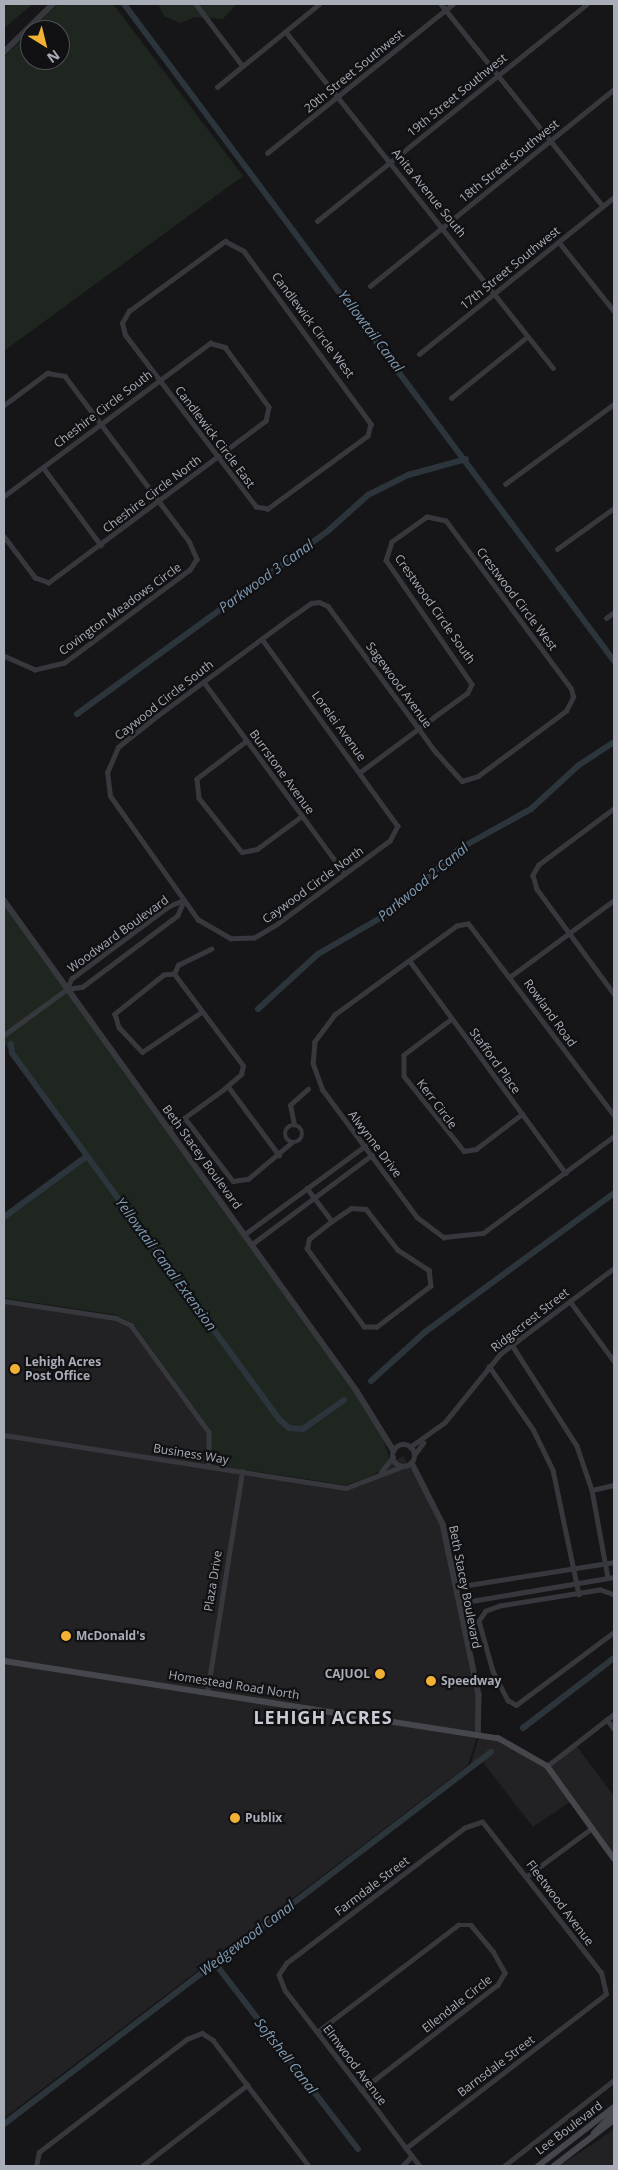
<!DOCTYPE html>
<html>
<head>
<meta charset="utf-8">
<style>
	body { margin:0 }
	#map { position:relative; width:618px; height:2170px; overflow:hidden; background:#161618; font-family:"Open Sans",sans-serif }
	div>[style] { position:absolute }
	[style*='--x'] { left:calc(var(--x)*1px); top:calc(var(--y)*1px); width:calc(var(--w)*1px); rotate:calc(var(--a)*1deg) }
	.built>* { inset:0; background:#222225 }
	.green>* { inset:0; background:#1e261f }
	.canal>* { height:6px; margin:-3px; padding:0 3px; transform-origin:3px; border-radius:3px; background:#2c353c }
	.minor>* { height:4.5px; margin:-2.25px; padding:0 2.25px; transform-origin:2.25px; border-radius:2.25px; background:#37383d }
	.minor>.ring { margin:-2.25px; padding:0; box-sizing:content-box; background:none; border:4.5px solid #37383d; border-radius:50% }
	.tertiary>* { height:5.5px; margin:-2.75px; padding:0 2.75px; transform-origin:2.75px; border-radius:2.75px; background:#37383d }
	.tertiary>.ring { margin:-2.75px; padding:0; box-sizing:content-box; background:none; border:5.5px solid #37383d; border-radius:50% }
	.secondary>* { height:6px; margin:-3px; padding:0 3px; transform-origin:3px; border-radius:3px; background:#45474d }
	.dots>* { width:14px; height:14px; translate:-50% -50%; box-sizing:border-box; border:2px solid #111113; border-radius:50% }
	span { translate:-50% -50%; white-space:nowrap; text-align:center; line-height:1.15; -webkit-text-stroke:4.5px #111113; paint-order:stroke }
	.street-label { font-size:12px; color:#a8adb8 }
	.poi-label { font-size:12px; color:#a8adb8; font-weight:700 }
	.left { translate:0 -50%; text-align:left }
	.right { translate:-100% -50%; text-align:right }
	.water-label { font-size:14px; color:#7f9bb3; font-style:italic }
	.district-label { font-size:18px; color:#c9ccd4; font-weight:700; letter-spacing:1px }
	.frame { position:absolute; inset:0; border:5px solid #a8adb8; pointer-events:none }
	.north { position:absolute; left:20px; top:20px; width:50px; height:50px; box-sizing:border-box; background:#111113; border:1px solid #4d4f55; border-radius:50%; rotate:144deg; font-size:14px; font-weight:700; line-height:20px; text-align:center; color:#a8adb8 }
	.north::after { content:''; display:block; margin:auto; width:18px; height:22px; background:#f2b134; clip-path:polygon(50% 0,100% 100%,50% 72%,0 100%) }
</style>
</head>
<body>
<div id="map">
	<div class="built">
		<div style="clip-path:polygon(4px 1301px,105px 1316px,131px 1325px,209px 1432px,209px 1466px,356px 1487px,403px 1456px,440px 1515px,477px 1686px,478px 1734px,468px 1765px,4px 2118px)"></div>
		<div style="clip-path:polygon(479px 1737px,498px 1741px,545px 1768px,570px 1802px,533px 1827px,482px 1761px,288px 1904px,470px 1767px)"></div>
		<div style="clip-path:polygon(575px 1744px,614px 1796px,614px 1854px,549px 1764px)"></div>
		<div style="clip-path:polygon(614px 2129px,614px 2166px,559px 2166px,596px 2142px)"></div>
	</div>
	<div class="green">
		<div style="clip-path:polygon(4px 4px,33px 4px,4px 28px)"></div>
		<div style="clip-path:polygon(evenodd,58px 4px,113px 4px,243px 176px,4px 351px,4px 57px,58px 4px,30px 30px,60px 30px,60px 60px,30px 60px,30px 30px)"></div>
		<div style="clip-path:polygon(158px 4px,236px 4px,223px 19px,195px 17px,180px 23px,164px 16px)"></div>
		<div style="clip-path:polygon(4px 904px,379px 1427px,391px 1462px,372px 1476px,346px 1485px,211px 1465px,211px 1431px,133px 1323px,116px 1315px,4px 1298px,4px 1220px,87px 1159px,4px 1043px)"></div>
	</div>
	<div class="canal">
		<div style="--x:124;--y:4;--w:820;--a:53.28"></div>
		<div style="--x:77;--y:714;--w:312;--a:-36.1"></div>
		<div style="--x:329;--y:530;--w:52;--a:-41.9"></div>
		<div style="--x:368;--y:495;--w:45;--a:-26.6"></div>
		<div style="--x:408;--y:475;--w:60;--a:-15.4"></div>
		<div style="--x:258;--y:1009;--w:81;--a:-42.5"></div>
		<div style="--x:318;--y:954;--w:82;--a:-30"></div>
		<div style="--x:389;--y:913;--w:95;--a:-42.4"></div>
		<div style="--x:459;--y:849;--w:82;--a:-29.1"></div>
		<div style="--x:531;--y:809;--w:65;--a:-42.5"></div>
		<div style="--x:579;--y:765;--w:42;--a:-33.3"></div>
		<div style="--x:11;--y:1044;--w:9;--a:84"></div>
		<div style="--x:12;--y:1053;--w:454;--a:53.9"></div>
		<div style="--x:280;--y:1420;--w:12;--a:42"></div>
		<div style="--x:289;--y:1428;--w:14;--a:4"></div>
		<div style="--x:303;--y:1429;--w:50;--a:-35.3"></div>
		<div style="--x:4;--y:1217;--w:103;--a:-36.3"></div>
		<div style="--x:371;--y:1381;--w:73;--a:-42.2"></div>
		<div style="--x:425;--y:1332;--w:235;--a:-36.3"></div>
		<div style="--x:523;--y:1728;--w:115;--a:-37.6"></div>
		<div style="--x:214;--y:1962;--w:236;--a:52.4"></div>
		<div style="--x:4;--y:2124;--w:613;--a:-37.37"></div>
	</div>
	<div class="minor">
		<div style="--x:196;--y:4;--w:76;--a:53"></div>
		<div style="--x:441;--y:4;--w:259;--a:51.3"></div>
		<div style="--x:286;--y:32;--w:429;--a:51.5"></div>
		<div style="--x:217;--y:87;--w:132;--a:-39.1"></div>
		<div style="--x:267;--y:153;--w:238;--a:-38.7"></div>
		<div style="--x:317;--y:221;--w:346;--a:-38.8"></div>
		<div style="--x:225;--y:241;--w:21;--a:28"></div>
		<div style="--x:244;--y:251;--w:215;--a:53.7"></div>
		<div style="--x:371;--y:424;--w:12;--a:104"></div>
		<div style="--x:368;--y:436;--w:124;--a:143.9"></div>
		<div style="--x:268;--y:509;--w:12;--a:-171"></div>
		<div style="--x:256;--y:507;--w:216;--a:-127.3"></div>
		<div style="--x:125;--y:335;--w:12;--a:-104"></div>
		<div style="--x:122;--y:323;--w:14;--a:-60"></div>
		<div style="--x:129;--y:311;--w:119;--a:-36.1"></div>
		<div style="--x:559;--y:242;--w:88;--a:51.4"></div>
		<div style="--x:370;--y:286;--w:314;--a:-38.9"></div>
		<div style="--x:419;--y:354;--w:250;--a:-38.8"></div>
		<div style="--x:451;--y:398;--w:97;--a:-38.8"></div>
		<div style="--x:4;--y:405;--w:54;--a:-36.7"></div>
		<div style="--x:47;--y:373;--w:18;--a:9"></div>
		<div style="--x:65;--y:376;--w:206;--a:53.1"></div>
		<div style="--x:189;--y:541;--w:20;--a:66"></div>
		<div style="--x:197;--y:559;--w:13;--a:122"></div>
		<div style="--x:190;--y:570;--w:156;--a:143.4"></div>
		<div style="--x:65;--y:663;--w:31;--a:167"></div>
		<div style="--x:35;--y:670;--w:34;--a:-156"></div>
		<div style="--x:43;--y:467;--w:97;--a:53.4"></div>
		<div style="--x:505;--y:484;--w:135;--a:-36.3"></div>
		<div style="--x:4;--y:496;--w:257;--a:-36.6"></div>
		<div style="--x:210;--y:343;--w:16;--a:15"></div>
		<div style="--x:225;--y:347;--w:74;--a:53.7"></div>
		<div style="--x:269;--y:407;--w:14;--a:102"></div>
		<div style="--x:266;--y:421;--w:271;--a:143.3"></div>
		<div style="--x:49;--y:583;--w:15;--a:-160"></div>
		<div style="--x:35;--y:578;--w:51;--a:-127.1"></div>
		<div style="--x:557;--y:549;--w:70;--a:-35.7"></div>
		<div style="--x:606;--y:618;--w:10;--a:-37"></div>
		<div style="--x:262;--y:639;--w:231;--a:54"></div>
		<div style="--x:398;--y:826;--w:17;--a:118"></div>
		<div style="--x:390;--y:841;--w:139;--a:143.5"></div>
		<div style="--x:278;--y:924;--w:27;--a:149"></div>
		<div style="--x:255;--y:938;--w:24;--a:178"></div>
		<div style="--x:231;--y:939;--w:38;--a:-150"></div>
		<div style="--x:198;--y:920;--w:152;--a:-125.4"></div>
		<div style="--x:110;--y:796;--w:23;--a:-97"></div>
		<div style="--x:107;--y:773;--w:28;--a:-67"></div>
		<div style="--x:118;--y:747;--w:50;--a:-38.5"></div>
		<div style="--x:157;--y:716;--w:162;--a:-36.4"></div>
		<div style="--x:287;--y:620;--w:29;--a:-35"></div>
		<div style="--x:311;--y:603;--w:8;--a:-7"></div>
		<div style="--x:319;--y:602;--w:10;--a:24"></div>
		<div style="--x:328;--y:606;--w:153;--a:53.5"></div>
		<div style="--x:419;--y:729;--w:29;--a:54"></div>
		<div style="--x:436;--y:752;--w:39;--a:48"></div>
		<div style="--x:462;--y:781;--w:17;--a:-17"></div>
		<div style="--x:478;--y:776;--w:109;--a:-36.5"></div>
		<div style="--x:566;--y:711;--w:16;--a:-63"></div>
		<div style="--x:573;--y:697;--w:8;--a:-104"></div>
		<div style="--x:571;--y:689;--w:209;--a:-126.7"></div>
		<div style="--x:446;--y:521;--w:19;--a:-168"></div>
		<div style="--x:427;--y:517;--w:43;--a:144.5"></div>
		<div style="--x:392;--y:542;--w:19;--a:108"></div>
		<div style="--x:386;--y:560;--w:151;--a:55.3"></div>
		<div style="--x:472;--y:684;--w:10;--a:114"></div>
		<div style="--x:468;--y:693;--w:14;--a:144"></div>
		<div style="--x:457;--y:701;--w:29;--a:144"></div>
		<div style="--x:434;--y:718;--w:19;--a:144"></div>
		<div style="--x:419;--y:729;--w:72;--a:143.4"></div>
		<div style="--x:204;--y:682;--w:238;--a:53.7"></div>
		<div style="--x:247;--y:741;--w:63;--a:142.8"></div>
		<div style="--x:197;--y:779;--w:19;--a:84"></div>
		<div style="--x:199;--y:798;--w:69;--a:51.5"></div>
		<div style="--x:242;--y:852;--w:15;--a:-11"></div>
		<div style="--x:257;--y:849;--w:56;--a:-36.3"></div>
		<div style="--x:614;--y:809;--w:94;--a:143.3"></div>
		<div style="--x:539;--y:865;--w:12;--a:121"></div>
		<div style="--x:533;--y:875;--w:15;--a:74"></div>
		<div style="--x:537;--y:889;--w:130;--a:53.7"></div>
		<div style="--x:410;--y:961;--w:263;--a:53.7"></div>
		<div style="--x:174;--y:974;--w:10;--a:-66"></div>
		<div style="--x:178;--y:965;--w:37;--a:-26"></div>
		<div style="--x:511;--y:976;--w:128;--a:-36.4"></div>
		<div style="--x:67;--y:989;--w:11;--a:-68"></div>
		<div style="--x:71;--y:979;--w:122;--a:-36.7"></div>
		<div style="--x:169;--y:906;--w:16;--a:-22"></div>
		<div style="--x:452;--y:1019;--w:60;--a:143.1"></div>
		<div style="--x:404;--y:1055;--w:21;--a:90"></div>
		<div style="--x:404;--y:1076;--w:96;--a:51.3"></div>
		<div style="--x:464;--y:1151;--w:12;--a:-9"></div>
		<div style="--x:476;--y:1149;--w:58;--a:-37.3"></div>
		<div style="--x:4;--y:1035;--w:78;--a:-36.1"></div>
		<div style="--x:67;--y:989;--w:15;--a:-8"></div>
		<div style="--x:82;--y:987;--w:119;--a:-36.8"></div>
		<div style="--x:177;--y:916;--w:17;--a:-66"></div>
		<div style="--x:228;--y:1086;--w:86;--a:53.5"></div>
		<div style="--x:614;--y:1116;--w:241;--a:-127.2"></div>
		<div style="--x:468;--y:924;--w:11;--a:170"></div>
		<div style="--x:457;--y:926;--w:151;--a:143.9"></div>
		<div style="--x:335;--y:1015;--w:34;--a:127"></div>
		<div style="--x:315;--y:1042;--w:21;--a:95"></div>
		<div style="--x:313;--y:1063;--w:29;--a:70"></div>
		<div style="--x:323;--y:1090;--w:158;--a:53.5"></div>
		<div style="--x:417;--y:1217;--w:34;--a:37"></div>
		<div style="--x:444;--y:1237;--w:39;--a:-6"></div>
		<div style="--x:483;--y:1233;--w:163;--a:-36.5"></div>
		<div style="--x:185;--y:1118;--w:79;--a:52.7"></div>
		<div style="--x:233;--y:1181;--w:15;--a:-8"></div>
		<div style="--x:248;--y:1179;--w:56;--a:-39.9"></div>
		<div style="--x:294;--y:1125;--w:20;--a:-101"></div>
		<div style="--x:290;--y:1105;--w:24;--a:-42"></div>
		<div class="ring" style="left:285px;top:1125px;width:13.5px;height:13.5px"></div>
		<div style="--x:169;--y:1129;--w:68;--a:-36"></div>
		<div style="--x:224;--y:1089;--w:23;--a:-41"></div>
		<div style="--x:241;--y:1074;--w:8;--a:-76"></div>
		<div style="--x:243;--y:1066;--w:115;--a:-126.9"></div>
		<div style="--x:174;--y:974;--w:10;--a:174"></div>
		<div style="--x:164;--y:975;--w:63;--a:141.5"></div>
		<div style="--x:115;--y:1014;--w:14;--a:73"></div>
		<div style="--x:119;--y:1027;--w:34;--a:47"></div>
		<div style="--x:142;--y:1052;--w:70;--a:-33.9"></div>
		<div style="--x:307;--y:1188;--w:41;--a:52.9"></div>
		<div style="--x:332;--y:1221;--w:23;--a:-34"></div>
		<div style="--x:351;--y:1208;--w:15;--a:4"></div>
		<div style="--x:366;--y:1209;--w:52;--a:52"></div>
		<div style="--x:398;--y:1250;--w:37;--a:33"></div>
		<div style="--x:429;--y:1270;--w:16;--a:83"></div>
		<div style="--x:431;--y:1286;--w:68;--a:142.8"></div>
		<div style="--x:377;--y:1327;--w:13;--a:180"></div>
		<div style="--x:364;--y:1327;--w:97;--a:-126.2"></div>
		<div style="--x:307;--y:1249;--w:10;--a:-79"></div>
		<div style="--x:309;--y:1239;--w:29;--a:-38"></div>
		<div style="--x:245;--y:1234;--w:149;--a:-36.3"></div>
		<div style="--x:252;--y:1244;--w:149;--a:-36.6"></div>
		<div style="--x:4;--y:1301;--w:113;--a:8.6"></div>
		<div style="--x:116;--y:1318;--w:17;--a:25"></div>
		<div style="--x:131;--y:1325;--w:132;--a:53.9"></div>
		<div style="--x:209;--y:1432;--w:35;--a:90"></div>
		<div style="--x:570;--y:1301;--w:74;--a:53.7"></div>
		<div style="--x:512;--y:1345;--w:120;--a:57.2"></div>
		<div style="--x:577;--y:1446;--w:46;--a:71.2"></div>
		<div style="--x:592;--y:1490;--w:89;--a:79.7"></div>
		<div style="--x:489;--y:1366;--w:77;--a:55.1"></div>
		<div style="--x:533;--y:1429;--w:46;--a:64"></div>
		<div style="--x:553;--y:1470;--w:127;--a:78.2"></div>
		<div style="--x:4;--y:1435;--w:346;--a:8.8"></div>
		<div style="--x:346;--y:1488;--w:59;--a:-20.9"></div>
		<div style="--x:410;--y:1447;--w:43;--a:-35.5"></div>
		<div style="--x:445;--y:1422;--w:87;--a:-51"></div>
		<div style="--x:500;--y:1354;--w:143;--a:-37"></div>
		<div style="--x:415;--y:1454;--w:14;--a:-54"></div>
		<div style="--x:381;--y:1472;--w:19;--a:-51"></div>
		<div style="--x:592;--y:1490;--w:23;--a:-13"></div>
		<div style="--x:455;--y:1587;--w:161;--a:-8.9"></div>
		<div style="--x:614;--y:1595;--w:15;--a:-160"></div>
		<div style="--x:600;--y:1590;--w:101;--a:170.9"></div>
		<div style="--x:500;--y:1606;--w:15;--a:160"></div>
		<div style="--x:486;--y:1611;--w:12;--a:125"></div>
		<div style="--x:479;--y:1621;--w:52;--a:74.4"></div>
		<div style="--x:493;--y:1671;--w:33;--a:63"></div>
		<div style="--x:508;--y:1700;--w:9;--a:32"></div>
		<div style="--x:516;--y:1705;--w:122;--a:-36.7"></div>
		<div style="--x:459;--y:1603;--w:157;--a:-9.5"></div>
		<div style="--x:207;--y:1693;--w:224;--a:-81"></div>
		<div style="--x:607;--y:1719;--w:12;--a:55"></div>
		<div style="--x:547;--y:1766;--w:85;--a:-37.8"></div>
		<div style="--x:527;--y:1876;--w:81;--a:-36.4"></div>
		<div style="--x:317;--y:2032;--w:177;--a:-37.2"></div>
		<div style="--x:458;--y:1925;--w:13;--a:0"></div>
		<div style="--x:471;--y:1925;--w:34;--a:50"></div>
		<div style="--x:493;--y:1951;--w:25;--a:61"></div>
		<div style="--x:505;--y:1973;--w:14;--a:120"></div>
		<div style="--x:498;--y:1985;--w:172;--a:142.3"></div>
		<div style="--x:406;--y:2148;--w:252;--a:-37.6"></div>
		<div style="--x:606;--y:1994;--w:22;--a:-103"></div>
		<div style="--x:601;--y:1973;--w:192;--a:-128.2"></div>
		<div style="--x:482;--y:1822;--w:18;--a:161"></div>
		<div style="--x:465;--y:1828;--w:223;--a:142.8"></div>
		<div style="--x:287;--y:1963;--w:14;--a:124"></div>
		<div style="--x:279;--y:1975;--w:16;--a:68"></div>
		<div style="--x:285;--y:1990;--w:126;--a:52.4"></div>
		<div style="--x:362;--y:2090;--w:18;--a:52"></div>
		<div style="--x:373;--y:2104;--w:55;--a:53.1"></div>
		<div style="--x:406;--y:2148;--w:23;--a:52"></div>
		<div style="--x:36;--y:2166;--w:14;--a:-78"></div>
		<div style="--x:39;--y:2152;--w:186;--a:-37.4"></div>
		<div style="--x:187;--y:2039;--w:16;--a:-22"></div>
		<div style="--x:202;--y:2033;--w:13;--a:32"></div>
		<div style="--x:213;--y:2040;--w:158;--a:52.7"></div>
		<div style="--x:142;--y:2166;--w:133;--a:-37.6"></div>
		<div style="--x:402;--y:2166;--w:14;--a:-45"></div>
		<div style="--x:504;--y:2166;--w:140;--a:-38"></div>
	</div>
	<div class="tertiary">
		<div style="--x:4;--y:52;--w:69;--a:-44.4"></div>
		<div style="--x:4;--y:900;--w:605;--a:54.29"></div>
		<div style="--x:357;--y:1391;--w:70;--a:58.3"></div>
		<div class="ring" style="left:393px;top:1445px;width:16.5px;height:16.5px"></div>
		<div style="--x:412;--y:1463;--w:68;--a:63.1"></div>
		<div style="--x:443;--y:1524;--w:175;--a:78.1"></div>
		<div style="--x:479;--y:1695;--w:39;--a:91"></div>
	</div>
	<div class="secondary">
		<div style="--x:4;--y:1661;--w:500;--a:8.9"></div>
		<div style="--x:498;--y:1738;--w:56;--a:29.7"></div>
		<div style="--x:547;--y:1766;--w:115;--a:54.2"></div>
		<div style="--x:594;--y:2133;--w:28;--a:-45"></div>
		<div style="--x:538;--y:2166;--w:96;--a:-37.8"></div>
		<div style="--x:554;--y:2166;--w:76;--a:-37.5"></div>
	</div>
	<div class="dots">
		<div style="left:15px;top:1369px;background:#f2b134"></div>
		<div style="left:66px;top:1636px;background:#f2b134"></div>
		<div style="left:380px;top:1674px;background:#f2b134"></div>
		<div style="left:431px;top:1681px;background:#f2b134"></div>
		<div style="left:235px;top:1818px;background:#f2b134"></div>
	</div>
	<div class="street-label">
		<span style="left:354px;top:71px;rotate:-39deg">20th Street Southwest</span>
		<span style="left:457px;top:95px;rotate:-39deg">19th Street Southwest</span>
		<span style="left:509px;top:161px;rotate:-39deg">18th Street Southwest</span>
		<span style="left:429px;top:193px;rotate:51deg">Anita Avenue South</span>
		<span style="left:510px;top:268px;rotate:-39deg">17th Street Southwest</span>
		<span style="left:313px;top:325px;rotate:53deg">Candlewick Circle West</span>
		<span style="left:103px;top:409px;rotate:-37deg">Cheshire Circle South</span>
		<span style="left:215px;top:437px;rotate:53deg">Candlewick Circle East</span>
		<span style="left:152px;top:494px;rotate:-37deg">Cheshire Circle North</span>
		<span style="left:517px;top:599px;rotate:53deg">Crestwood Circle West</span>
		<span style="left:120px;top:609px;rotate:-36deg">Covington Meadows Circle</span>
		<span style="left:435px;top:609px;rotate:55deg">Crestwood Circle South</span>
		<span style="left:399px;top:685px;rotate:54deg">Sagewood Avenue</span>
		<span style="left:164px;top:700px;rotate:-38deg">Caywood Circle South</span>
		<span style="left:339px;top:726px;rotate:54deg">Lorelei Avenue</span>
		<span style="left:282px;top:772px;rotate:54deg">Burrstone Avenue</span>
		<span style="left:313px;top:885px;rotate:-36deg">Caywood Circle North</span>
		<span style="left:118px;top:934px;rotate:-36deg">Woodward Boulevard</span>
		<span style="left:550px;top:1013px;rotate:54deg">Rowland Road</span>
		<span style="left:495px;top:1061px;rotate:54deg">Stafford Place</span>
		<span style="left:437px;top:1104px;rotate:53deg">Kerr Circle</span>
		<span style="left:375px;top:1144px;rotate:53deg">Alwynne Drive</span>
		<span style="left:202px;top:1157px;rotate:54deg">Beth Stacey Boulevard</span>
		<span style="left:530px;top:1320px;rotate:-38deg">Ridgecrest Street</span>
		<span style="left:191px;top:1454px;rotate:9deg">Business Way</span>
		<span style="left:213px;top:1581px;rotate:-81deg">Plaza Drive</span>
		<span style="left:465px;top:1587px;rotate:79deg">Beth Stacey Boulevard</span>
		<span style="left:234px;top:1685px;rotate:9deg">Homestead Road North</span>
		<span style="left:372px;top:1886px;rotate:-37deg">Farmdale Street</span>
		<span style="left:560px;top:1903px;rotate:53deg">Fleetwood Avenue</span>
		<span style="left:457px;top:2004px;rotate:-38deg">Ellendale Circle</span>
		<span style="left:355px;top:2065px;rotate:53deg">Elmwood Avenue</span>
		<span style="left:496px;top:2066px;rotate:-37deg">Barnsdale Street</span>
		<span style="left:569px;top:2128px;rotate:-37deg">Lee Boulevard</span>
	</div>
	<div class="poi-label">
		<span class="left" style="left:25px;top:1369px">Lehigh Acres<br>Post Office</span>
		<span class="left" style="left:76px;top:1636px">McDonald's</span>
		<span class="right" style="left:370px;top:1674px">CAJUOL</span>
		<span class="left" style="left:441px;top:1681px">Speedway</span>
		<span class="left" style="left:245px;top:1818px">Publix</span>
	</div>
	<div class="water-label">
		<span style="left:371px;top:331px;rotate:53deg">Yellowtail Canal</span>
		<span style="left:266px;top:576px;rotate:-36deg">Parkwood 3 Canal</span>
		<span style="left:423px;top:882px;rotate:-40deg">Parkwood 2 Canal</span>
		<span style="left:166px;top:1264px;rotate:54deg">Yellowtail Canal Extension</span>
		<span style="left:247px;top:1938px;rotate:-37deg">Wedgewood Canal</span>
		<span style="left:286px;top:2056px;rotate:52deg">Softshell Canal</span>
	</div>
	<div class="district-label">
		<span style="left:323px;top:1717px">LEHIGH ACRES</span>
	</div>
	<div class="frame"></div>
	<div class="north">N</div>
</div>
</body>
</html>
